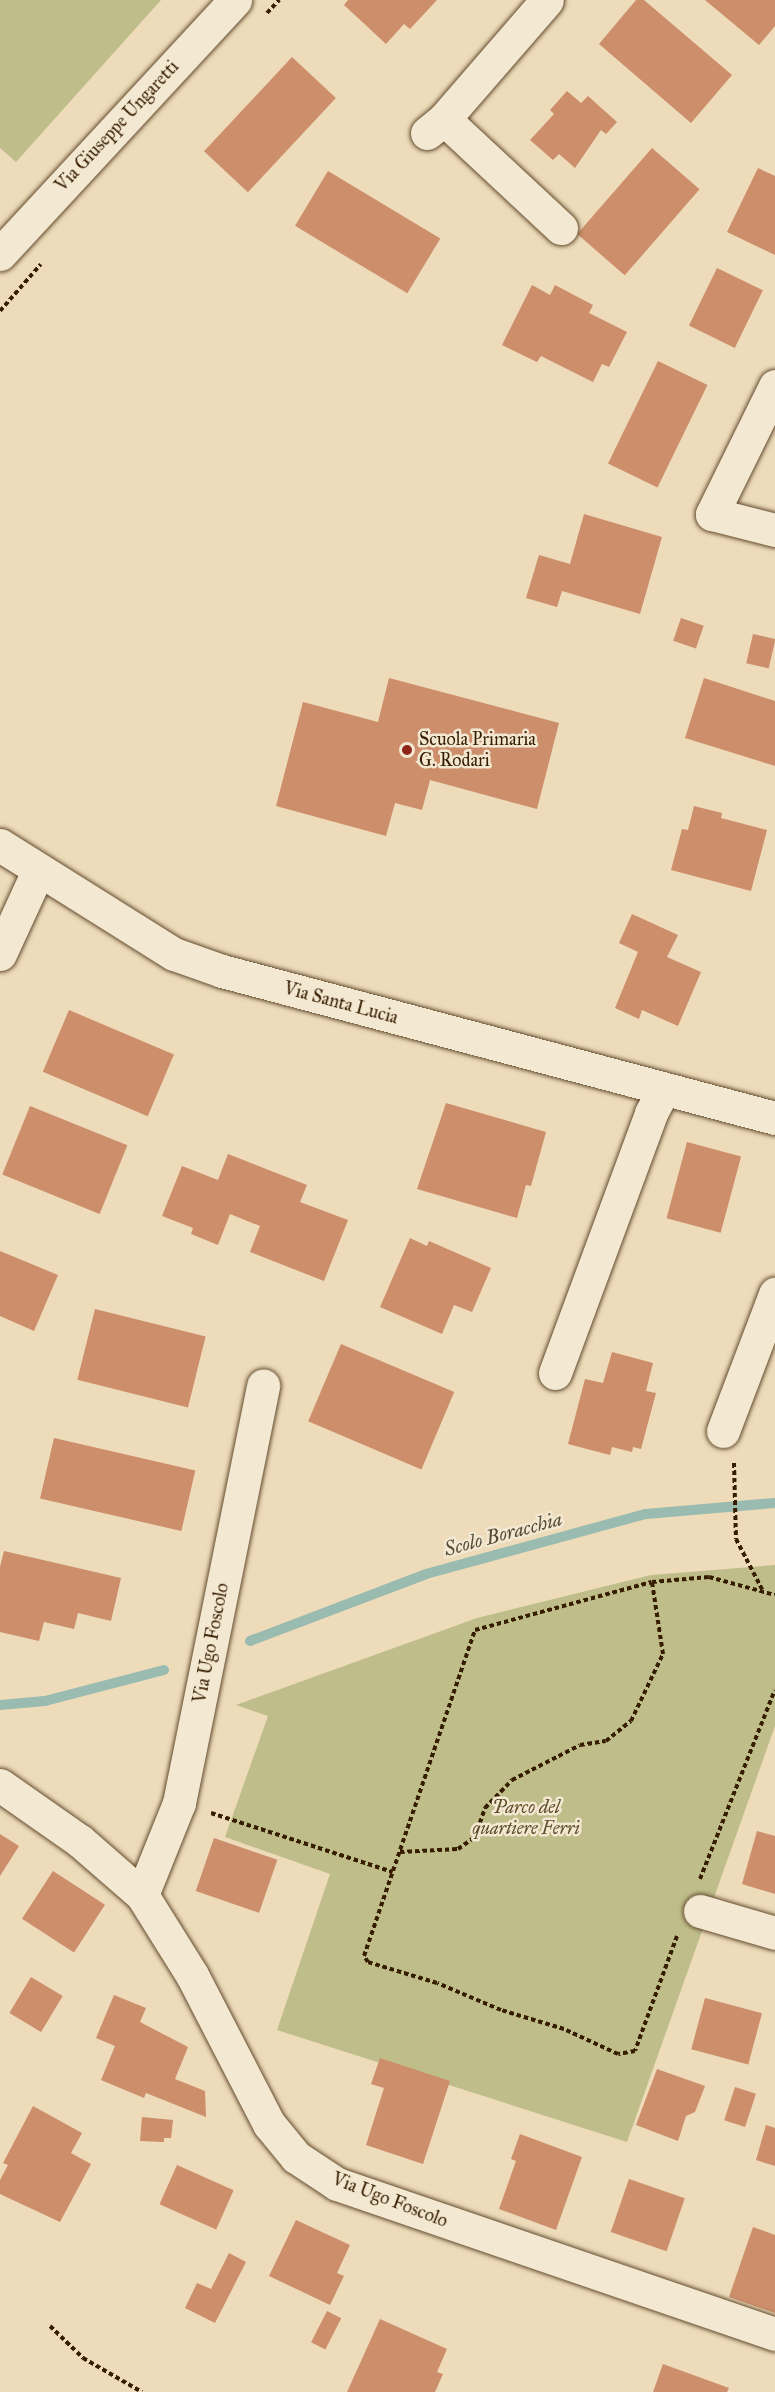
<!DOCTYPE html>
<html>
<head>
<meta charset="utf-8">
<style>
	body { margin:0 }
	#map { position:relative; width:775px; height:2392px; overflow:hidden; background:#eddbba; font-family:"IM FELL Great Primer",serif }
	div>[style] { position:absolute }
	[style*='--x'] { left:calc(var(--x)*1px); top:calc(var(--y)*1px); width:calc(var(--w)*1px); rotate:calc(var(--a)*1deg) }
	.green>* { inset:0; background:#bfbe8b }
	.stream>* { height:10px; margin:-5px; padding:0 5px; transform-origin:5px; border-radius:5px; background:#99bbb0 }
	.building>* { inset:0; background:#cd8e6b; transform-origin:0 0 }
	.path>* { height:4px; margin-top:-2px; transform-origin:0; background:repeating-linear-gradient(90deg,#371d00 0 4.5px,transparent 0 7.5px) }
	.roads { filter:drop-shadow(0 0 2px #644c2e) drop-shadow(0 0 2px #644c2e) }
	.minor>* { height:33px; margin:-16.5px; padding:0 16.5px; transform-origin:16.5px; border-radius:16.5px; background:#f3e8d2 }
	.dots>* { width:16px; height:16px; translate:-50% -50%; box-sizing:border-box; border:3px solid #f3e8d2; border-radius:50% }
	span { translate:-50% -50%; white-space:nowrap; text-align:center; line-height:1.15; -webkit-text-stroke:5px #f3e8d2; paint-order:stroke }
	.street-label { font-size:18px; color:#371d00 }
	.poi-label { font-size:18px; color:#371d00 }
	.left { translate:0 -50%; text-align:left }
	.park-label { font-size:18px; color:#604d2a; font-style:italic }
	.water-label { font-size:20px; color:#544c35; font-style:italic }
</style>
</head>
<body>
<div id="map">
	<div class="green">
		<div style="clip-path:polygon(0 0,161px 0,16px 162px,0 148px)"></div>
		<div style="clip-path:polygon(775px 1565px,775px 1726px,627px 2142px,277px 2030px,330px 1874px,225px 1837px,268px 1716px,236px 1705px,477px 1618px,651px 1575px)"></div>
	</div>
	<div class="stream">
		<div style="--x:250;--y:1641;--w:188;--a:-20.8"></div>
		<div style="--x:426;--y:1574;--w:228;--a:-15.3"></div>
		<div style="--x:646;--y:1514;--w:129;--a:-4.9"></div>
		<div style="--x:0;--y:1705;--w:45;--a:-5.1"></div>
		<div style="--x:45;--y:1701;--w:123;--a:-14.6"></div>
	</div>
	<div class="building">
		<div style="clip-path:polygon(348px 0,437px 0,410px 29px,404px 24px,386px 44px,344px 5px)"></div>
		<div style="clip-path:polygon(636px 0,644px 0,732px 75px,691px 123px,599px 44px)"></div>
		<div style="clip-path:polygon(705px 0,775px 0,775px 26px,759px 45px)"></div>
		<div style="left:292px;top:57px;width:60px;height:129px;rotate:43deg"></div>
		<div style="clip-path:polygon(567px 91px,581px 103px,588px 96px,617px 122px,606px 134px,601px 130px,575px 168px,559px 154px,553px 160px,530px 140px,554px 114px,550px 110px)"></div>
		<div style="left:652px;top:148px;width:63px;height:114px;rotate:41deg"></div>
		<div style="clip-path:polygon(758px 168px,775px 176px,775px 255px,727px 232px)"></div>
		<div style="left:328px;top:171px;width:131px;height:64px;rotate:31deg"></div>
		<div style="left:717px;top:268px;width:51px;height:64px;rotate:26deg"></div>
		<div style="clip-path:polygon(532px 285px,550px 295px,555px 285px,593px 305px,589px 313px,627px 332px,609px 367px,602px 364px,593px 382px,541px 356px,537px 362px,502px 345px)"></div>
		<div style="left:658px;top:361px;width:55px;height:114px;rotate:26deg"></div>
		<div style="clip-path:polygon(584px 514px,662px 537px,640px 614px,562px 591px,557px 607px,526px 598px,539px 555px,570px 564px)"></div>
		<div style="left:681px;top:618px;width:24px;height:24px;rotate:19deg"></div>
		<div style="left:753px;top:634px;width:23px;height:30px;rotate:13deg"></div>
		<div style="clip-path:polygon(389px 678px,559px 723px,537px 809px,430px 780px,422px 810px,395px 803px,386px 836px,276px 806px,303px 702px,378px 722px)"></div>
		<div style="clip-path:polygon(704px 678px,775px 701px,775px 766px,685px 738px)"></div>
		<div style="clip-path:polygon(694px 806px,722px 813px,721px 818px,767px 830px,751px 891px,671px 870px,682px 829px,688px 830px)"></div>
		<div style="clip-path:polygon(632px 914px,678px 935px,667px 957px,701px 972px,678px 1026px,642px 1010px,639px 1019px,615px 1008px,638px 952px,619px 943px)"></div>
		<div style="left:69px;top:1010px;width:114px;height:67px;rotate:23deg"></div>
		<div style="clip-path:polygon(446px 1103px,546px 1132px,531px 1186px,526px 1185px,517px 1218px,417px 1189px)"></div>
		<div style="left:30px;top:1106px;width:105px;height:74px;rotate:22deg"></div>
		<div style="left:687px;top:1142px;width:56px;height:79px;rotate:15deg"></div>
		<div style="clip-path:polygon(228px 1154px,307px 1185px,300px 1202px,348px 1220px,324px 1281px,250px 1252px,260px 1226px,230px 1214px,218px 1245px,191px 1234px,193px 1228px,162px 1216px,182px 1166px,218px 1180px)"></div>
		<div style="clip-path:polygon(410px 1238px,427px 1246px,429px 1241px,491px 1268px,472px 1312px,454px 1305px,442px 1334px,380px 1307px)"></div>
		<div style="clip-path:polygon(0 1251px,58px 1275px,34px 1331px,0 1316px)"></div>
		<div style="left:95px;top:1309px;width:114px;height:73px;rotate:14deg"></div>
		<div style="left:341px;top:1344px;width:123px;height:84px;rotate:23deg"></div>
		<div style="clip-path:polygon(612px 1352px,653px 1363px,646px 1391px,656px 1393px,641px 1449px,633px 1447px,632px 1452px,612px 1447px,610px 1455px,568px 1444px,585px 1379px,603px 1383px)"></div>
		<div style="left:54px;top:1438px;width:145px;height:62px;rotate:13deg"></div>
		<div style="clip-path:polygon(4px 1551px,121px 1578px,111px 1621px,78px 1613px,74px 1629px,44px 1622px,39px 1641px,0 1632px,0 1567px)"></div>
		<div style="clip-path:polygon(757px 1831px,775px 1836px,775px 1894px,742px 1884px)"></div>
		<div style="clip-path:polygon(0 1834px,19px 1846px,0 1876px)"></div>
		<div style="left:214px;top:1838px;width:67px;height:56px;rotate:19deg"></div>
		<div style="left:53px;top:1871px;width:62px;height:57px;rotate:33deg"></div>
		<div style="left:31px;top:1977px;width:37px;height:42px;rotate:31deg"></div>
		<div style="clip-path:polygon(114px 1995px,146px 2008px,140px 2022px,188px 2047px,175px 2079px,205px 2091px,206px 2117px,146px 2093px,144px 2098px,101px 2080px,115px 2046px,96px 2038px)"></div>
		<div style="left:705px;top:1998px;width:59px;height:53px;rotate:15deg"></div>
		<div style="clip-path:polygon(380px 2058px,450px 2081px,423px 2164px,366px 2145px,384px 2088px,371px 2084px)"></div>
		<div style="clip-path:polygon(657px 2069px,705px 2086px,695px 2112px,686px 2116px,678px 2141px,636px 2125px)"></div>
		<div style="left:735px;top:2087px;width:22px;height:35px;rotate:18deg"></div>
		<div style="clip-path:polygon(33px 2106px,82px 2133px,71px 2153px,91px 2164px,60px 2222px,0 2194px,0 2180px,8px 2165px,3px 2163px)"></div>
		<div style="clip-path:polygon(142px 2117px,173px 2120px,171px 2138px,164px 2138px,164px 2142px,140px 2141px)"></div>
		<div style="clip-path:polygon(766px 2125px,775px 2128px,775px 2166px,756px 2160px)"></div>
		<div style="clip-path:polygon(520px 2134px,582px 2157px,556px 2230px,499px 2209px,516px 2161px,511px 2159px)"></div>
		<div style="left:177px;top:2165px;width:62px;height:43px;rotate:24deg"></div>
		<div style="left:629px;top:2179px;width:59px;height:56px;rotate:19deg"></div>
		<div style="clip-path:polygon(296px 2220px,350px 2245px,337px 2273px,344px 2276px,330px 2305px,269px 2276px)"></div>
		<div style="clip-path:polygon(753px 2227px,775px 2235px,775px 2313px,729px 2297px)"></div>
		<div style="clip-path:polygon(229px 2253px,246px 2262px,215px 2323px,185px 2308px,197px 2283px,211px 2289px)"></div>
		<div style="left:327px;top:2311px;width:16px;height:35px;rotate:27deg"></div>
		<div style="clip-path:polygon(380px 2319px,447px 2349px,437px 2372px,443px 2374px,435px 2392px,347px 2392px)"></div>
		<div style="clip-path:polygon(663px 2364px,729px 2388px,727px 2392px,653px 2392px)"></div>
	</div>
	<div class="path">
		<div style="--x:267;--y:13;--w:18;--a:-47"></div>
		<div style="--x:0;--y:311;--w:62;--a:-48.9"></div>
		<div style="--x:734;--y:1463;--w:76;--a:88.5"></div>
		<div style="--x:736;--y:1539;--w:59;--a:62.6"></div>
		<div style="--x:211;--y:1813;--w:191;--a:18"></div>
		<div style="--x:400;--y:1852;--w:58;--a:-3"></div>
		<div style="--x:458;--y:1849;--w:21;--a:-35"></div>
		<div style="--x:475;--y:1837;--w:31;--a:-71"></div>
		<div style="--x:485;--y:1808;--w:39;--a:-46"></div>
		<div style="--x:512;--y:1780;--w:76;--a:-27.2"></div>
		<div style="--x:580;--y:1745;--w:26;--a:-9"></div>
		<div style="--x:606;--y:1741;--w:32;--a:-39"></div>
		<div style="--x:631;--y:1721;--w:74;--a:-64.5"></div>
		<div style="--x:663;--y:1654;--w:73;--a:-98.7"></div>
		<div style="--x:700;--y:1879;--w:203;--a:-68.4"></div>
		<div style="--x:677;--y:1936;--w:122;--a:110.1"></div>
		<div style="--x:635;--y:2051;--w:17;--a:170"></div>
		<div style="--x:618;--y:2054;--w:60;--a:-155.2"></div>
		<div style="--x:564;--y:2029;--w:66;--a:-163.2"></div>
		<div style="--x:501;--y:2010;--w:69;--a:-157.1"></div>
		<div style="--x:437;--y:1983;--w:72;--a:-163.1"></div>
		<div style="--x:368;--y:1962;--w:7;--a:-124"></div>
		<div style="--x:364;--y:1956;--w:344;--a:-71.2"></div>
		<div style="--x:475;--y:1630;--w:183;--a:-15.2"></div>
		<div style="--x:652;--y:1582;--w:57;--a:-5"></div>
		<div style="--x:709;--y:1577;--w:68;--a:15.3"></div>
		<div style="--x:50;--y:2326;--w:46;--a:44.1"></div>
		<div style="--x:83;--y:2358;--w:68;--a:30"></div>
	</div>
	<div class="roads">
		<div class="minor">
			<div style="--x:444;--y:119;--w:160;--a:43"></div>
			<div style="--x:427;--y:133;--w:22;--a:-39"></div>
			<div style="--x:444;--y:119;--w:157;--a:-49.1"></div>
			<div style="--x:0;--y:254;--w:346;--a:-47.2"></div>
			<div style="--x:775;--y:386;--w:143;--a:116.2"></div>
			<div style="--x:712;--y:514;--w:65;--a:14.3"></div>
			<div style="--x:0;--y:845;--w:205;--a:32.1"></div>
			<div style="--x:174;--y:954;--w:51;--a:19.5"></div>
			<div style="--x:222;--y:971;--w:572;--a:14.89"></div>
			<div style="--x:0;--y:954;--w:91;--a:-65.4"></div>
			<div style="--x:555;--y:1373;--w:277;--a:-69.7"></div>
			<div style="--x:651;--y:1113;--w:27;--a:-62"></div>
			<div style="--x:723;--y:1431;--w:147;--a:-69.2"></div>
			<div style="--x:0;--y:1785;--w:98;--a:35"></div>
			<div style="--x:80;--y:1841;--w:82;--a:41.1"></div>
			<div style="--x:142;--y:1895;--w:94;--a:58"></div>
			<div style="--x:192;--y:1975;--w:168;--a:62.7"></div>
			<div style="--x:269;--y:2124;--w:43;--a:50.7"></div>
			<div style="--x:296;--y:2157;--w:49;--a:33.4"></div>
			<div style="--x:337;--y:2184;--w:463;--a:18.9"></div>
			<div style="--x:142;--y:1895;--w:99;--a:-68.1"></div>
			<div style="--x:179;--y:1803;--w:426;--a:-78.6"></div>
			<div style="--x:700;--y:1911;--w:78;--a:16.3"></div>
		</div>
	</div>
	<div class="dots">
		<div style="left:407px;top:750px;background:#8f2418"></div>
	</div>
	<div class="street-label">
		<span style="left:117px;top:126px;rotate:-47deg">Via Giuseppe Ungaretti</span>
		<span style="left:341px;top:1003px;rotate:15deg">Via Santa Lucia</span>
		<span style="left:211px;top:1643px;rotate:-79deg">Via Ugo Foscolo</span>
		<span style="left:390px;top:2200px;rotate:21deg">Via Ugo Foscolo</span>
	</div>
	<div class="poi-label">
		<span class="left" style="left:419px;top:750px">Scuola Primaria<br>G. Rodari</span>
	</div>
	<div class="park-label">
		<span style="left:526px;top:1818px">Parco del<br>quartiere Ferri</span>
	</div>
	<div class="water-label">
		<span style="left:503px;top:1534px;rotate:-15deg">Scolo Boracchia</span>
	</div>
</div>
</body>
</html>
